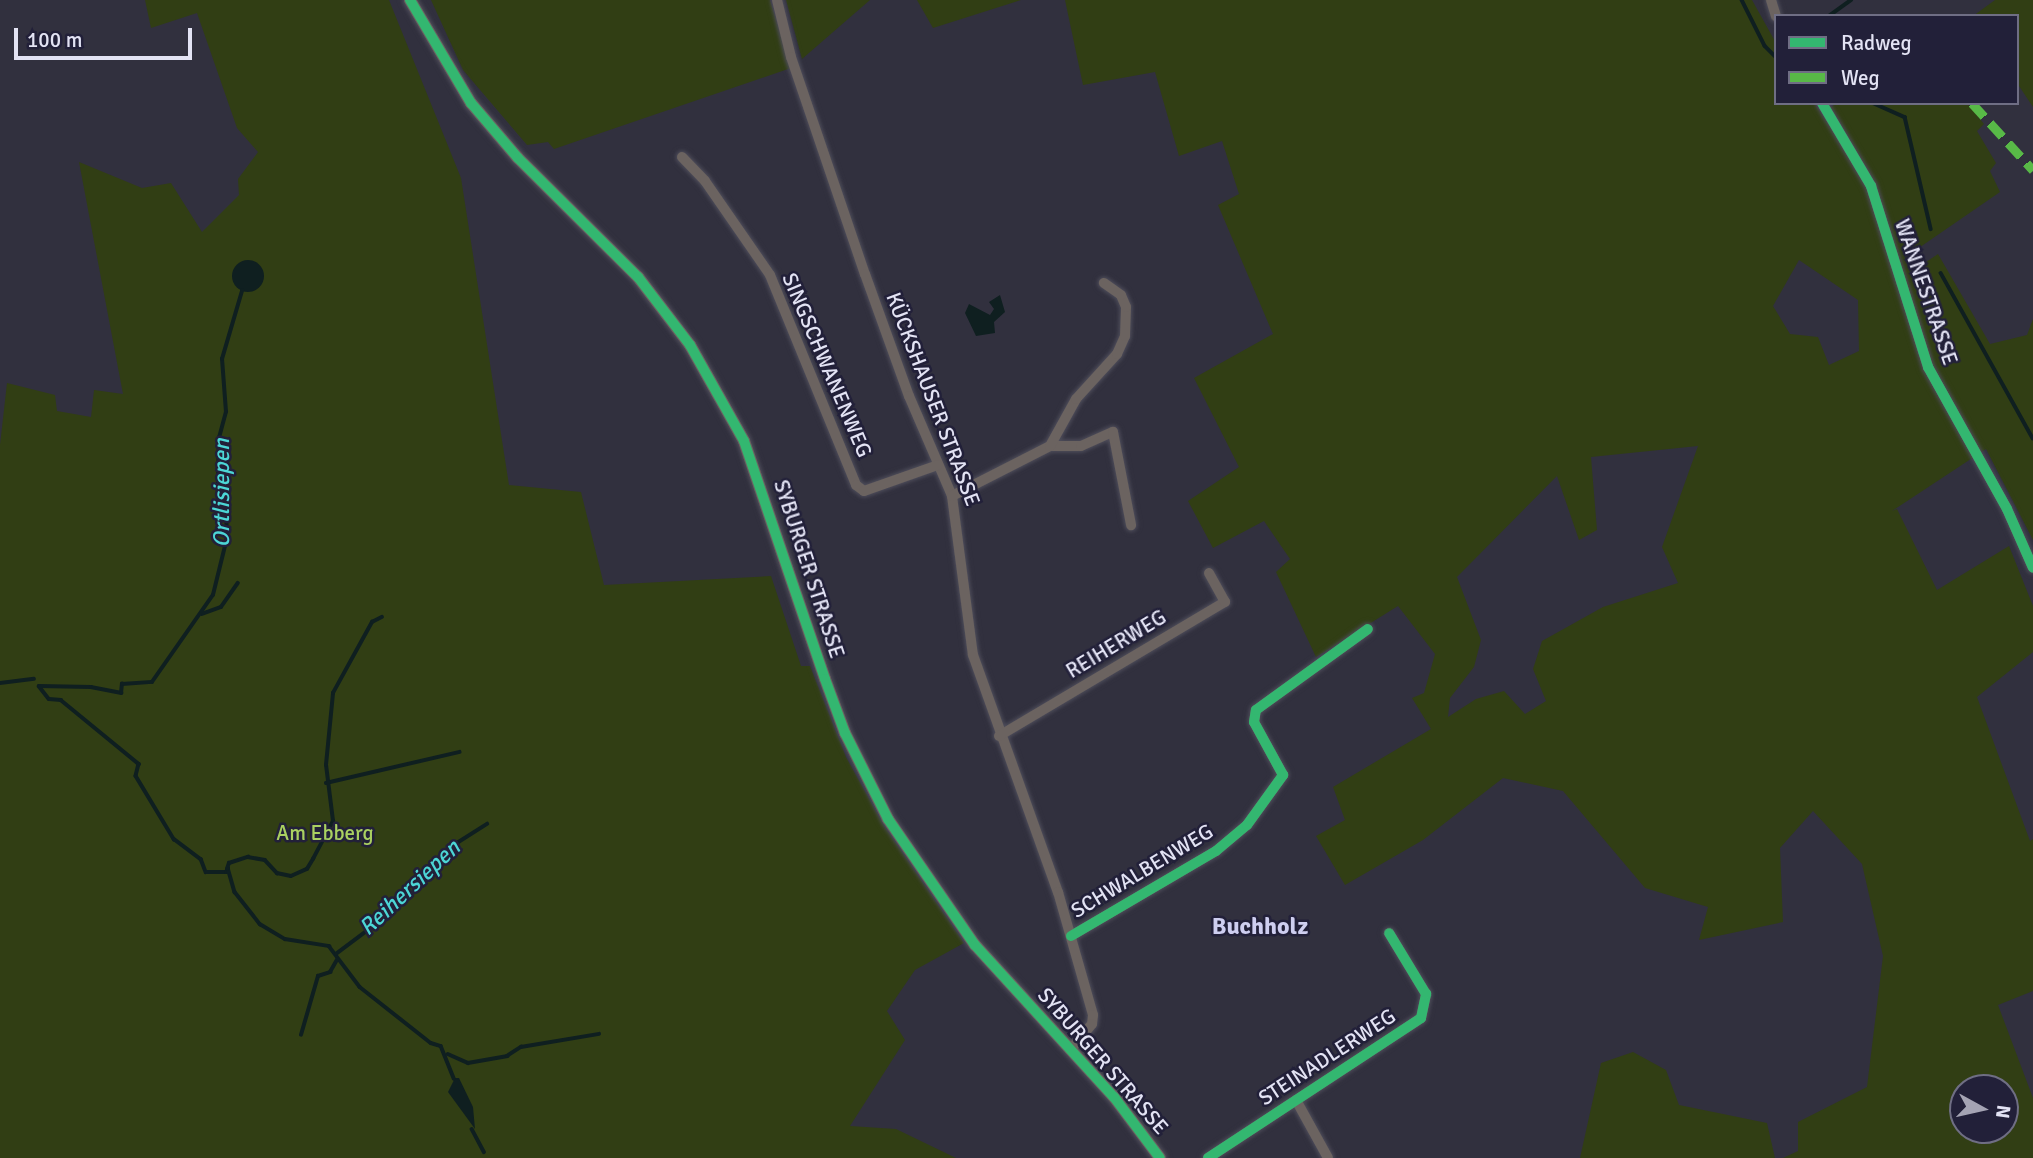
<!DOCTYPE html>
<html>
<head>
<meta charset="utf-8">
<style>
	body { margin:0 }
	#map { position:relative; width:2033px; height:1158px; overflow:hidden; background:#31303e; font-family:Signika,sans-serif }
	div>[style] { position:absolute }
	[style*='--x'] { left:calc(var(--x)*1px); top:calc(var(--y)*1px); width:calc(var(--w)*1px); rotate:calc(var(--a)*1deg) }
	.green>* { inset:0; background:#313e14 }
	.water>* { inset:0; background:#0f1f20 }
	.round { border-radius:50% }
	.stream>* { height:3.5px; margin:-1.75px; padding:0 1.75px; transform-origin:1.75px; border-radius:1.75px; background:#0f1f20 }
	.roads { filter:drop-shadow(0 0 2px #4e4d5a) drop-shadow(0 0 2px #4e4d5a) }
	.minor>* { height:10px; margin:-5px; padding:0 5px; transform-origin:5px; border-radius:5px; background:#6b6360 }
	.tertiary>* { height:12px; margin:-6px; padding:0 6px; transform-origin:6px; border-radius:6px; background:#6b6360 }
	.quiet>* { height:9px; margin-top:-4.5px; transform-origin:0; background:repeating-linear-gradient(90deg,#58b947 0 18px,transparent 0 27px) }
	.cycleway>* { height:10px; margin:-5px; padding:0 5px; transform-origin:5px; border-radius:5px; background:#33b770 }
	span { translate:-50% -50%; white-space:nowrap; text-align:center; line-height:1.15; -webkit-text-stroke:5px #222039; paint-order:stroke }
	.street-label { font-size:21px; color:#e3e3f4 }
	.park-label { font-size:21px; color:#aad061 }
	.water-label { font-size:23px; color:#4cd6d6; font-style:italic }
	.quarter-label { font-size:24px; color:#cecef0; font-weight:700 }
	.legend { position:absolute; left:1774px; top:14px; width:245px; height:91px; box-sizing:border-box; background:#222039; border:2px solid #6f6e84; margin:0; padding:9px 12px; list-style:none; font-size:21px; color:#e3e3f4 }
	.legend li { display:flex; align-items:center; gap:14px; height:35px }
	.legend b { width:35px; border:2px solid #6f6e84 }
	.north { position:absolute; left:1949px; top:1074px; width:70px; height:70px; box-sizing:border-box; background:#222039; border:2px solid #6f6e84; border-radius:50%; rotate:98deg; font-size:19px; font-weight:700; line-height:28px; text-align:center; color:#e3e3f4 }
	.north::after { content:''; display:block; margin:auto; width:24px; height:32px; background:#a5a4b4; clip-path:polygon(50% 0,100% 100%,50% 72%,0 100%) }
	.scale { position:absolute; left:14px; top:28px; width:178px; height:32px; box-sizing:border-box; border:4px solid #e3e3f4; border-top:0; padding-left:9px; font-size:21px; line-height:24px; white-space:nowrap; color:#e3e3f4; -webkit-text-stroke:5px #222039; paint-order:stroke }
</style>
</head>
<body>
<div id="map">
	<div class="green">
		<div style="clip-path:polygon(145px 0,389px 0,461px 178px,509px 485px,581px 492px,604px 585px,771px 576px,801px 666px,810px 666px,846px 757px,884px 826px,964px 943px,915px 970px,887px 1011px,905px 1040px,850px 1126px,896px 1129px,956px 1158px,0 1158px,0 445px,7px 383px,55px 395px,57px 411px,91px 417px,94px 390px,123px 394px,79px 162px,142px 188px,171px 183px,202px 232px,239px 195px,238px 179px,258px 152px,237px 128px,197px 13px,151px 28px)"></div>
		<div style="clip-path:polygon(431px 0,770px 0,791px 68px,554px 149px,548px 142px,527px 145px,463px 70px)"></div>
		<div style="clip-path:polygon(786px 0,870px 0,802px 59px)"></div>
		<div style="clip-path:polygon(917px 0,1021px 0,933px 28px)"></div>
		<div style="clip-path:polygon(evenodd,1065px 0,1752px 0,1776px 43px,1776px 103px,1814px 103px,1878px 197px,1876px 184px,1831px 107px,1837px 103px,1967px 103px,1984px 124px,1977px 131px,1996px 163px,1990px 171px,2000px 192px,1910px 254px,1917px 268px,1938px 254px,1990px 344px,2027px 335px,2033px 319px,2033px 540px,1986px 449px,1892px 511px,1897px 509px,1937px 590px,2009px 546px,2033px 606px,2033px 652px,1977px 697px,2030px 841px,2033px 839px,2033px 991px,1998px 1005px,2033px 1098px,2033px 1158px,1783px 1158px,1798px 1151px,1798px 1122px,1867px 1087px,1883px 956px,1862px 864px,1813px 811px,1780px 848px,1783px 922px,1699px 940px,1708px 907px,1645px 888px,1563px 791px,1503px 778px,1423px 840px,1345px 885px,1316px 836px,1345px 820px,1333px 787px,1431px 729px,1412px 698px,1424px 693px,1435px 654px,1398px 606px,1316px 657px,1276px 572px,1290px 559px,1264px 521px,1213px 548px,1188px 501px,1239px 467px,1194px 378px,1273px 334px,1218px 205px,1239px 194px,1222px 141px,1179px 156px,1155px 72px,1083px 85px,1065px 0,1799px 260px,1858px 300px,1859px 351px,1829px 365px,1818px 337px,1790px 334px,1773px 306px,1799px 260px,1065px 0,1698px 446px,1662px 547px,1678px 583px,1603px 607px,1542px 641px,1533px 669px,1546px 701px,1525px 714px,1504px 691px,1476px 699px,1448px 717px,1450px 698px,1474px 667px,1481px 640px,1457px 577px,1557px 476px,1579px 540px,1597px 530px,1591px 457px,1698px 446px,1065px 0,1963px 1088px,2005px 1088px,2005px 1130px,1963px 1130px,1963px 1088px)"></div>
		<div style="clip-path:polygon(1995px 0,2033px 0,2033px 107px,2017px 83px,2017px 16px,1973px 16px)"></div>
		<div style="clip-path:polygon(1633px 1052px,1666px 1070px,1679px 1105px,1767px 1123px,1775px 1158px,1580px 1158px,1601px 1063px)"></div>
	</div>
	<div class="water">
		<div class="round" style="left:232px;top:260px;width:32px;height:32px"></div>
		<div style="clip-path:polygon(1000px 295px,1005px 312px,994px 322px,995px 333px,976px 336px,965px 313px,969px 304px,990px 315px,994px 309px,989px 302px)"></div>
		<div style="clip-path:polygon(455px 1078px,459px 1078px,473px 1107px,475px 1129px,448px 1092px)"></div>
	</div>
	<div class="stream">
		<div style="--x:1742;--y:0;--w:51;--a:63.4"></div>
		<div style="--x:1765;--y:46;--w:16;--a:45"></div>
		<div style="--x:1829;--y:16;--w:27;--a:-36"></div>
		<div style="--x:1873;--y:103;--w:35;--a:24"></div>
		<div style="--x:1905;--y:117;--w:115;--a:76.9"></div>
		<div style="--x:1941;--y:273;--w:189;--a:60.9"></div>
		<div style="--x:202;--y:614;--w:20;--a:-20"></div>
		<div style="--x:221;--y:607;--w:29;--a:-55"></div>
		<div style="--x:0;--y:683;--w:34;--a:-7"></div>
		<div style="--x:39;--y:686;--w:16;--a:52"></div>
		<div style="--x:49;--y:699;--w:12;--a:5"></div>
		<div style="--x:61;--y:700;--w:101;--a:39.4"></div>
		<div style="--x:139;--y:764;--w:12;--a:104"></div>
		<div style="--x:136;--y:776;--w:74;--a:58.9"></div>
		<div style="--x:174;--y:839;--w:34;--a:37"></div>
		<div style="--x:201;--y:859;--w:14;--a:69"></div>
		<div style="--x:206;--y:872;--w:20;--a:0"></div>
		<div style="--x:226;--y:872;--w:4;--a:-63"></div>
		<div style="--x:228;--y:868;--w:25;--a:74"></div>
		<div style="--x:235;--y:892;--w:41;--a:52"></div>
		<div style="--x:260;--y:924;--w:29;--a:31"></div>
		<div style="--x:285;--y:939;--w:45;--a:9"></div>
		<div style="--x:329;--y:946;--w:51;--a:52.9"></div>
		<div style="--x:360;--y:987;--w:90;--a:38.3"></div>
		<div style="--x:431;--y:1043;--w:10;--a:17"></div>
		<div style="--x:441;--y:1046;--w:35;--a:68"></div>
		<div style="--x:39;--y:686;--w:52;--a:1.1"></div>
		<div style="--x:91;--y:687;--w:31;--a:11"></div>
		<div style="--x:121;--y:693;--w:9;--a:-84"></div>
		<div style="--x:122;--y:684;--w:30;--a:-4"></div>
		<div style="--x:152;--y:682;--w:106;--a:-55"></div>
		<div style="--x:213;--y:595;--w:59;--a:-76.2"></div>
		<div style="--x:227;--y:538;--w:31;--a:-92"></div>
		<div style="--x:226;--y:507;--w:24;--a:-109"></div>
		<div style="--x:218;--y:484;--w:46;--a:-88.8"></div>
		<div style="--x:219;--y:438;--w:27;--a:-75"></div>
		<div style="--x:226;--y:412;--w:53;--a:-94.3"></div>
		<div style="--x:222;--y:359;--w:71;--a:-73.6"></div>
		<div style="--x:326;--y:783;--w:137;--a:-13.1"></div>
		<div style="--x:227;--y:869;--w:6;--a:-72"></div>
		<div style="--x:229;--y:863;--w:20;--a:-18"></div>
		<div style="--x:248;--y:857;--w:17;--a:10"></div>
		<div style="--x:265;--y:860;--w:18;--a:47"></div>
		<div style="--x:277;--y:873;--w:14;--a:12"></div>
		<div style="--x:291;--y:876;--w:17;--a:-24"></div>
		<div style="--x:307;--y:869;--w:12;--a:-59"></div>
		<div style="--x:313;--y:859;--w:43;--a:-62.2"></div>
		<div style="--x:333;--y:821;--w:56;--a:-97.1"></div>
		<div style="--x:326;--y:765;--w:72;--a:-84.4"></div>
		<div style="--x:333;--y:693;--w:81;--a:-61.2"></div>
		<div style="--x:372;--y:622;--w:11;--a:-27"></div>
		<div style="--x:336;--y:954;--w:55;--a:-36.9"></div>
		<div style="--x:380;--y:921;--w:24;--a:-57"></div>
		<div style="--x:393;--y:901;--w:77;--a:-43.4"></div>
		<div style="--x:449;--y:848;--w:45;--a:-32.3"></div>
		<div style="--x:301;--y:1035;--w:61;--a:-73.9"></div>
		<div style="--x:318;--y:976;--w:13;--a:-18"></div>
		<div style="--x:330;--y:972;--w:14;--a:-60"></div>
		<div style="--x:448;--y:1054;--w:22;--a:24"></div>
		<div style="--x:468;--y:1063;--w:40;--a:-10"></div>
		<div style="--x:507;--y:1056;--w:17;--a:-33"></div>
		<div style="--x:521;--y:1047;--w:79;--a:-9.5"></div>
		<div style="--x:472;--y:1129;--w:26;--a:62"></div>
	</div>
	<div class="roads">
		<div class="minor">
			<div style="--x:777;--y:0;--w:59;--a:76.2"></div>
			<div style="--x:791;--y:57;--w:229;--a:71.2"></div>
			<div style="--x:865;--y:274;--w:130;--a:70.2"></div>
			<div style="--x:909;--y:396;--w:109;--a:66.7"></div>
			<div style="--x:952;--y:496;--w:160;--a:82.5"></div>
			<div style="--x:973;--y:655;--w:252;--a:70.3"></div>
			<div style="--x:1058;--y:892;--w:128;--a:74.1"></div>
			<div style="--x:1093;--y:1015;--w:9;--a:96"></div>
			<div style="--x:1092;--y:1024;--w:34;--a:130"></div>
			<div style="--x:1771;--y:0;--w:17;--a:73"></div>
			<div style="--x:1822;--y:103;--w:96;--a:59.4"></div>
			<div style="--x:1871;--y:186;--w:190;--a:72.5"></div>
			<div style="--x:1928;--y:367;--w:162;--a:60.9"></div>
			<div style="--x:2007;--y:509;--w:64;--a:66.2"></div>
			<div style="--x:682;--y:157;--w:33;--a:46"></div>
			<div style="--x:705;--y:181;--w:114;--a:55.3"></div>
			<div style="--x:770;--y:275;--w:227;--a:67.7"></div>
			<div style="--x:856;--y:485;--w:10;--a:37"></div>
			<div style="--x:864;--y:491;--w:78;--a:-19.4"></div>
			<div style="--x:1050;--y:446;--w:31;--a:0"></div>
			<div style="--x:1081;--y:446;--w:35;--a:-24"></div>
			<div style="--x:1113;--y:432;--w:95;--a:79"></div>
			<div style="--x:952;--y:496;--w:110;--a:-27"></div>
			<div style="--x:1050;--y:446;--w:54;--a:-61"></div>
			<div style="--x:1076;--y:399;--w:61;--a:-47.7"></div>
			<div style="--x:1117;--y:354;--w:20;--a:-66"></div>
			<div style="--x:1125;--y:336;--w:29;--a:-88"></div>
			<div style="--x:1126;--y:307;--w:13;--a:-113"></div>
			<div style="--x:1121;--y:295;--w:21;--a:-145"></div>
			<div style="--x:999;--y:736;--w:263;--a:-30.7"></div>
			<div style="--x:1225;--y:602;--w:33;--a:-119"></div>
			<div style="--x:1071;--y:936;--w:168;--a:-30.4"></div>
			<div style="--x:1216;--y:851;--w:40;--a:-40"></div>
			<div style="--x:1247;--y:825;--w:62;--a:-54.2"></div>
			<div style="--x:1283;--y:775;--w:60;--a:-118.7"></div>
			<div style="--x:1254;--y:722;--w:12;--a:-81"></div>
			<div style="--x:1256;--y:710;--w:138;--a:-35.9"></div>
			<div style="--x:1296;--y:1100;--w:66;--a:61.1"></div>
			<div style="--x:1208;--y:1158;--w:255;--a:-33.3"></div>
			<div style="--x:1421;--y:1018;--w:25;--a:-78"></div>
			<div style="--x:1426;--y:994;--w:71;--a:-121.2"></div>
		</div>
		<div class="tertiary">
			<div style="--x:410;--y:0;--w:120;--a:59.4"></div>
			<div style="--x:471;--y:103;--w:72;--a:49.5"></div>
			<div style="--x:518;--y:158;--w:169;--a:44.8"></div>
			<div style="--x:638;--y:277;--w:86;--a:52.6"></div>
			<div style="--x:690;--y:345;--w:110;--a:60.6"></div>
			<div style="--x:744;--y:441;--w:251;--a:71.2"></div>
			<div style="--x:825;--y:679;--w:58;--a:69.7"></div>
			<div style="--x:845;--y:733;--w:96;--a:63.4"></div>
			<div style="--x:888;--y:819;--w:153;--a:55.4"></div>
			<div style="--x:975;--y:945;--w:206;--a:47.6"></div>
			<div style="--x:1114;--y:1097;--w:76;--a:53"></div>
		</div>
	</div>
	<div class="quiet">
		<div style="--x:1972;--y:103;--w:91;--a:47.7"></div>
	</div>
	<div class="cycleway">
		<div style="--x:410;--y:0;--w:120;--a:59.4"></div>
		<div style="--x:471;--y:103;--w:72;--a:49.5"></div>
		<div style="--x:518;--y:158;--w:169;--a:44.8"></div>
		<div style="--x:638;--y:277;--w:86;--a:52.6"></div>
		<div style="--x:690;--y:345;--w:110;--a:60.6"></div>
		<div style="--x:744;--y:441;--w:251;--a:71.2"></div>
		<div style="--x:825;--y:679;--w:58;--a:69.7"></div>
		<div style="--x:845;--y:733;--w:96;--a:63.4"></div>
		<div style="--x:888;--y:819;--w:153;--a:55.4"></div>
		<div style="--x:975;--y:945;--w:206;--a:47.6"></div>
		<div style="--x:1114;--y:1097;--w:76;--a:53"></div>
		<div style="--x:1822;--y:103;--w:96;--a:59.4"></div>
		<div style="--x:1871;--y:186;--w:190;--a:72.5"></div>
		<div style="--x:1928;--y:367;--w:162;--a:60.9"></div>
		<div style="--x:2007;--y:509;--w:64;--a:66.2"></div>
		<div style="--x:1071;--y:936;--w:168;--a:-30.4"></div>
		<div style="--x:1216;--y:851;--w:40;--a:-40"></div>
		<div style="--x:1247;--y:825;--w:62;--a:-54.2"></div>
		<div style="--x:1283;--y:775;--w:60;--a:-118.7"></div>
		<div style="--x:1254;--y:722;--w:12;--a:-81"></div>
		<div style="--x:1256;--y:710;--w:138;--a:-35.9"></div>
		<div style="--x:1208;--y:1158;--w:255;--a:-33.3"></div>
		<div style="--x:1421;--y:1018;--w:25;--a:-78"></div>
		<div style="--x:1426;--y:994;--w:71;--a:-121.2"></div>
	</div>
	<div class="street-label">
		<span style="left:1926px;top:292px;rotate:71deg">WANNESTRASSE</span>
		<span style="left:827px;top:365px;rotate:67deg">SINGSCHWANENWEG</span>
		<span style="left:933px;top:399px;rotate:69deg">KÜCKSHAUSER STRASSE</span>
		<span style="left:809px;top:569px;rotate:72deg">SYBURGER STRASSE</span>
		<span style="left:1116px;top:644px;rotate:-31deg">REIHERWEG</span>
		<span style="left:1142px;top:871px;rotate:-31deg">SCHWALBENWEG</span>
		<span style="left:1327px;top:1057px;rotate:-33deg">STEINADLERWEG</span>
		<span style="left:1103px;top:1061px;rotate:49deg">SYBURGER STRASSE</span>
	</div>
	<div class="park-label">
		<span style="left:325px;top:833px">Am Ebberg</span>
	</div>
	<div class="water-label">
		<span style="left:222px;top:493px;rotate:-90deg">Ortlisiepen</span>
		<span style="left:410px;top:888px;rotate:-43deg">Reihersiepen</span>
	</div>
	<div class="quarter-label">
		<span style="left:1260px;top:927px">Buchholz</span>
	</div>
	<ul class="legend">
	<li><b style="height:9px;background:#33b770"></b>Radweg</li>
	<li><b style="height:9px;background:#58b947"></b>Weg</li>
	</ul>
	<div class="north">N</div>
	<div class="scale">100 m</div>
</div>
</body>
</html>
